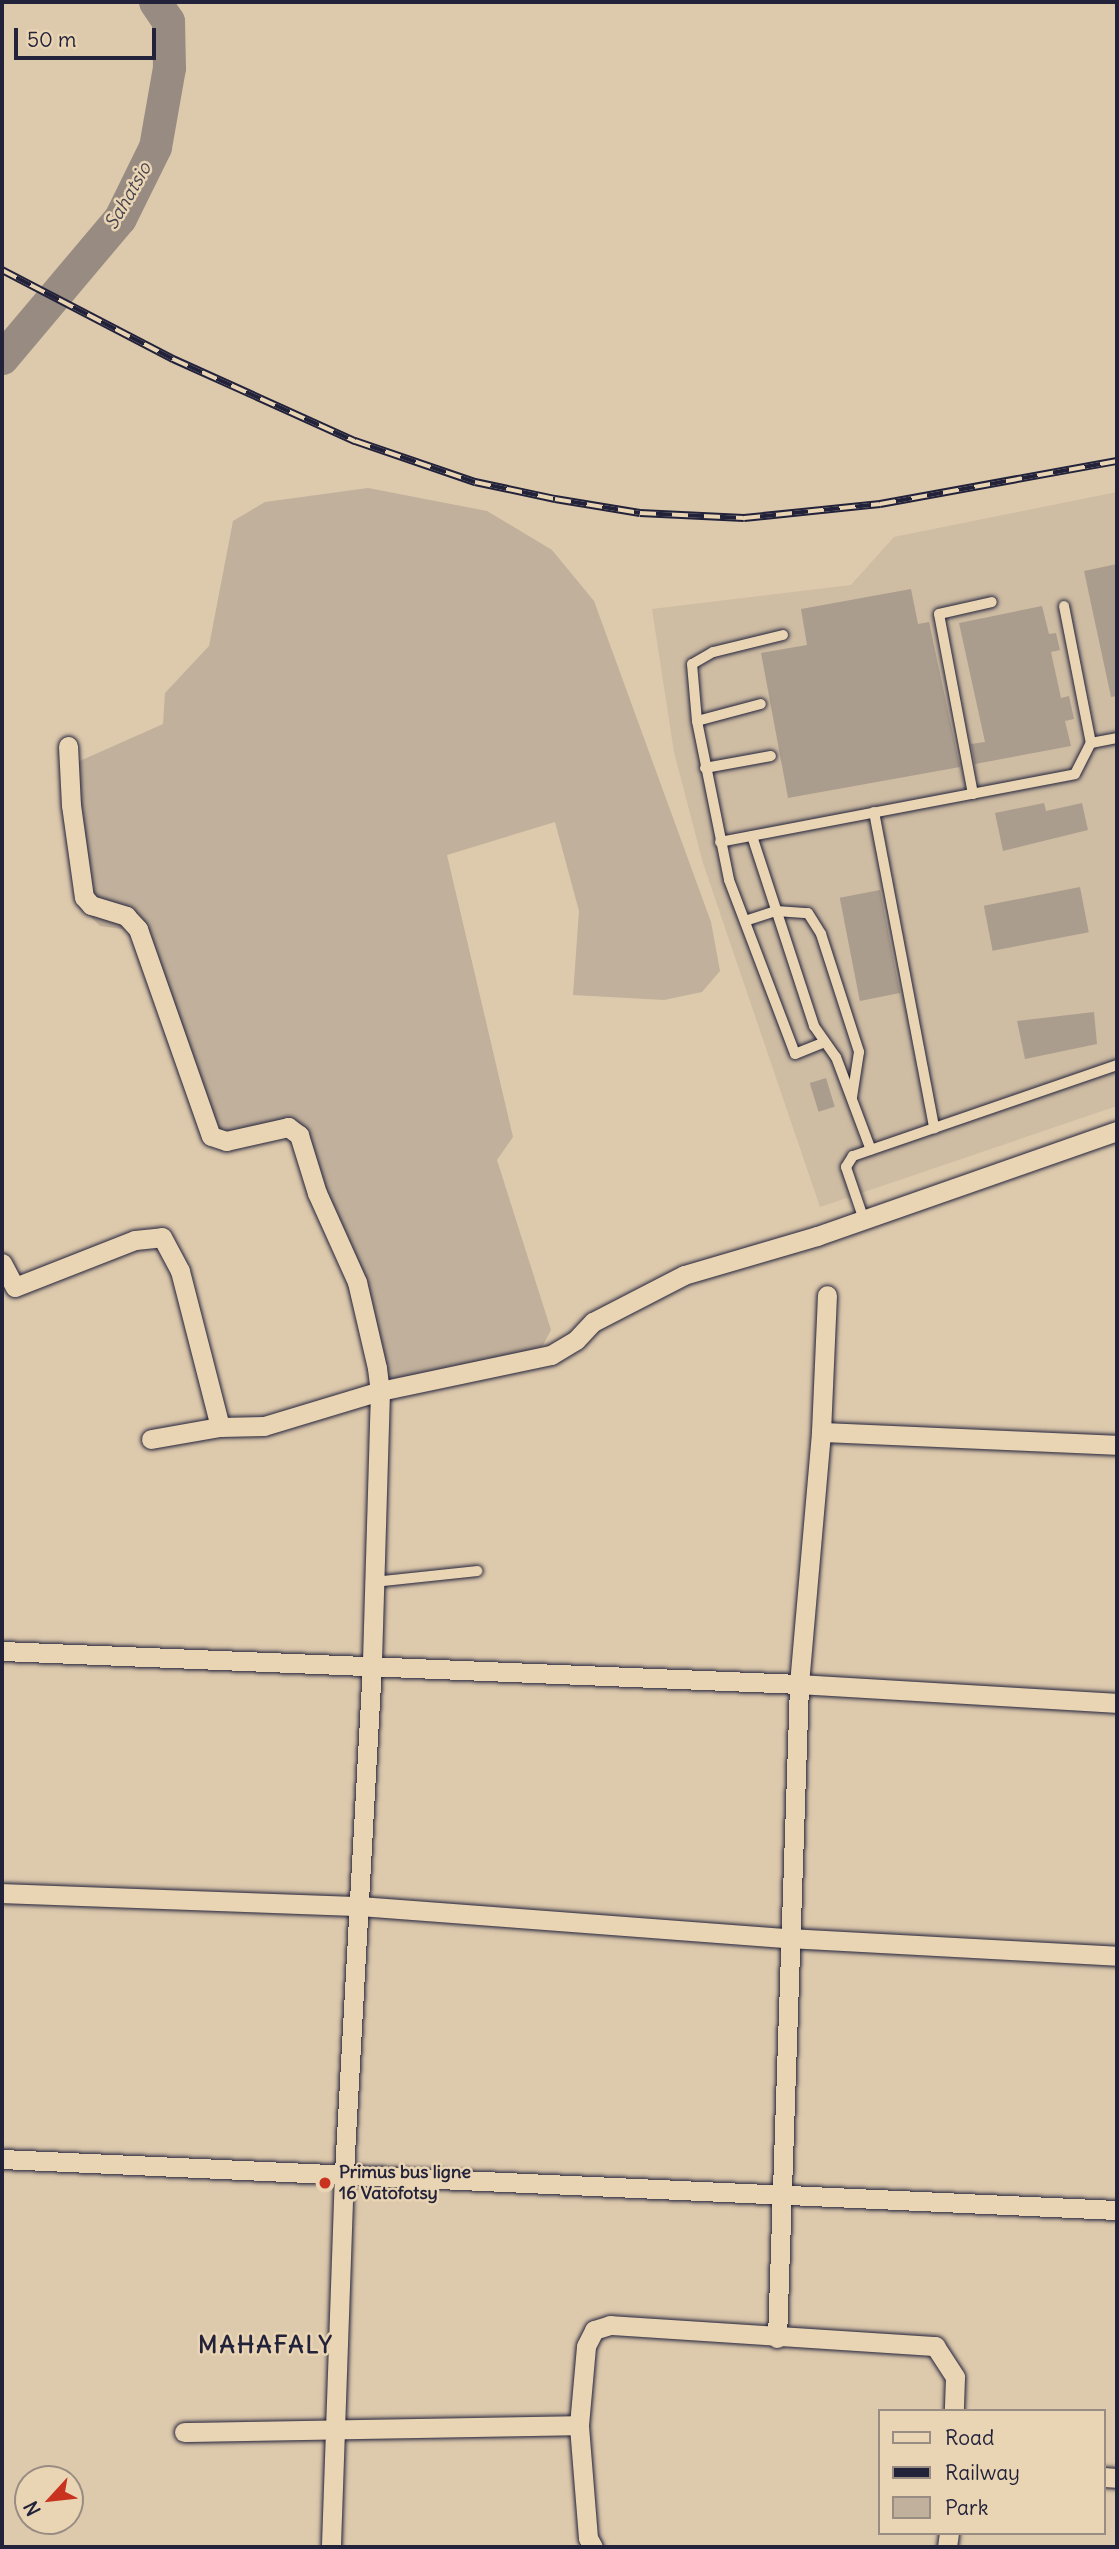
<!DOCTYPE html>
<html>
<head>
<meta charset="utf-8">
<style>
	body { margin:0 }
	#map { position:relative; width:1119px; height:2549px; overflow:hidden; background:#ddc9ac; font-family:Delius,sans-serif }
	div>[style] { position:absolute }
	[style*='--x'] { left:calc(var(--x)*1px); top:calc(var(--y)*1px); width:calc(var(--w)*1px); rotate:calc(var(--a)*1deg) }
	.built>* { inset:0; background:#cebca3 }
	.green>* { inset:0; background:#c1b09b }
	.river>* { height:33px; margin:-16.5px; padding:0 16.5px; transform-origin:16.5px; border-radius:16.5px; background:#988c82 }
	.building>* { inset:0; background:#ab9d8e; transform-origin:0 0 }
	.roads { filter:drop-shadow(0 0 2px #22223b) drop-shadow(0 0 2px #22223b) }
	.service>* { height:10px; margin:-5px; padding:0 5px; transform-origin:5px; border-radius:5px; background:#e9d4b3 }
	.minor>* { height:19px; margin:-9.5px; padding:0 9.5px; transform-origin:9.5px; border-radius:9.5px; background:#e9d4b3 }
	.rail>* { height:8px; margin-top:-4px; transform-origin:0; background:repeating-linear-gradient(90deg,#e9d4b3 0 16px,#22223b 0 32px); box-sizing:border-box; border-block:2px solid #22223b }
	.dots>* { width:19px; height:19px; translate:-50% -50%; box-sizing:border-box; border:4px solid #e9d4b3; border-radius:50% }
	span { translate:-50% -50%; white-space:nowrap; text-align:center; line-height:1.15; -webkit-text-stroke:5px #e9d4b3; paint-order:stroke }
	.poi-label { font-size:18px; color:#22223b; font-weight:700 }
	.left { translate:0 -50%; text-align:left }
	.water-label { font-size:19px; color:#454250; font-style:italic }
	.district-label { font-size:24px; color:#22223b; font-weight:700; letter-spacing:2px }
	.frame { position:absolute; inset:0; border:4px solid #22223b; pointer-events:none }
	.legend { position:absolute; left:878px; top:2409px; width:228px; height:126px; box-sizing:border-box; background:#e9d4b3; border:2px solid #998d83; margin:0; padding:9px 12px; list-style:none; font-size:21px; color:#22223b }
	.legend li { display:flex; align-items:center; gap:14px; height:35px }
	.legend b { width:35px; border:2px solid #998d83 }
	.north { position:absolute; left:14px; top:2465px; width:70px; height:70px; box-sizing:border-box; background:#e9d4b3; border:2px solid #998d83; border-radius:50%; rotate:243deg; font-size:19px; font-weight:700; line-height:28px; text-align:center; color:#22223b }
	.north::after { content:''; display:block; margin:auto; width:24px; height:32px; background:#c8321e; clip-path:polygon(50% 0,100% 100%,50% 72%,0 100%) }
	.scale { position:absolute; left:14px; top:28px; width:142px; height:32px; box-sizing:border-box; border:4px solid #22223b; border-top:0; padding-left:9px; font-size:21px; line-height:24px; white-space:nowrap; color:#22223b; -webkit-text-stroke:5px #e9d4b3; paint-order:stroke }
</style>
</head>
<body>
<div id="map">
	<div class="built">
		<div style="clip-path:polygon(1117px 492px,1117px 1106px,820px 1207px,703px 863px,674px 752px,652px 609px,851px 585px,894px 537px)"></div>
	</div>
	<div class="green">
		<div style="clip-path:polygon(368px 488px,487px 511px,552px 550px,594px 601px,711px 922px,720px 971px,702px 992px,664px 1000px,573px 995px,579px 911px,555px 822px,447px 855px,513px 1137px,497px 1160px,551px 1330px,542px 1347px,379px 1389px,300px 1132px,221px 1150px,204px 1138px,136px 931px,100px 926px,87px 913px,73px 764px,163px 724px,165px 693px,209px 646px,233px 521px,265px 502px)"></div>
	</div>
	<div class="river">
		<div style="--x:2;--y:358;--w:183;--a:-49.9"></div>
		<div style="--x:120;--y:218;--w:79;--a:-63.8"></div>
		<div style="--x:155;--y:147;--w:80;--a:-80"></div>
		<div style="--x:169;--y:68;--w:47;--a:-91.2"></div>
		<div style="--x:168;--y:21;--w:23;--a:-124"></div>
	</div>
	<div class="building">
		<div style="clip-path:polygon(1117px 564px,1117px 696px,1111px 697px,1084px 571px)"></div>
		<div style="clip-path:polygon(911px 589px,918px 624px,929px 622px,960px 767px,788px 798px,761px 653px,807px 645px,801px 609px)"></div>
		<div style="clip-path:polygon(1042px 606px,1049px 634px,1056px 633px,1060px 650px,1051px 652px,1061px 698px,1069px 696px,1074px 719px,1065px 721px,1071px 746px,975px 764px,971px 744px,985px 742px,959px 623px)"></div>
		<div style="clip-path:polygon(1044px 803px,1046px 811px,1082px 803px,1088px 830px,1003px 851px,995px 813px)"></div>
		<div style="left:1080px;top:887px;width:46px;height:98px;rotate:79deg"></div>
		<div style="left:880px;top:890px;width:105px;height:41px;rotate:79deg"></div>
		<div style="clip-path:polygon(1094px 1012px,1097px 1044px,1025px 1059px,1017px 1021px)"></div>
		<div style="left:826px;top:1078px;width:30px;height:17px;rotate:73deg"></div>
	</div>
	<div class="roads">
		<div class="service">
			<div style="--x:1064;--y:606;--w:140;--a:78.9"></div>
			<div style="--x:783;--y:635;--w:72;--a:166.3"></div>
			<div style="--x:713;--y:652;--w:24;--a:150"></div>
			<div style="--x:692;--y:664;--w:57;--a:85"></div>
			<div style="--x:697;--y:721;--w:162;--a:78.6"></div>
			<div style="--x:729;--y:880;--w:186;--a:69.2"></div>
			<div style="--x:795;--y:1054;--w:32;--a:-22"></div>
			<div style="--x:697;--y:721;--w:66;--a:-14.9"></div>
			<div style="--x:705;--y:768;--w:67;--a:-10.3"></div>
			<div style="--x:973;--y:794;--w:183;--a:-100.7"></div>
			<div style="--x:939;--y:614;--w:54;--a:-12.8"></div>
			<div style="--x:874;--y:812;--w:322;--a:79.2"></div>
			<div style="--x:752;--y:836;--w:200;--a:71.9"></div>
			<div style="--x:814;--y:1026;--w:38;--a:55"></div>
			<div style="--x:836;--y:1057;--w:99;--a:69.4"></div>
			<div style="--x:720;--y:842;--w:361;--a:-10.8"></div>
			<div style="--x:1075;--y:774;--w:35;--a:-63"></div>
			<div style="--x:1091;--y:743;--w:26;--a:-11"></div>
			<div style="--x:745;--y:921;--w:33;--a:-18"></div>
			<div style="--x:776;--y:911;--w:32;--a:4"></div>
			<div style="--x:808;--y:913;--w:25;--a:58"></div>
			<div style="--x:821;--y:934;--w:124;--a:72.1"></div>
			<div style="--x:859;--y:1052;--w:46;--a:98.8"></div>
			<div style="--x:864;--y:1220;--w:56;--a:-108.8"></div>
			<div style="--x:846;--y:1167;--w:13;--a:-58"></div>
			<div style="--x:853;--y:1156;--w:279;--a:-19"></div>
			<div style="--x:374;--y:1582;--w:104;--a:-6.1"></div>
		</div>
		<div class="minor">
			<div style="--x:68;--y:746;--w:59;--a:87.1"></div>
			<div style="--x:71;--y:805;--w:93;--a:82"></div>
			<div style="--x:84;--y:897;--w:11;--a:49"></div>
			<div style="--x:91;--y:905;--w:37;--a:17"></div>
			<div style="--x:126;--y:916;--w:18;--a:47"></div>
			<div style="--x:138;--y:929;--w:219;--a:70.6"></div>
			<div style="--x:211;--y:1136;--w:16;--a:18"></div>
			<div style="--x:226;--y:1141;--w:64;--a:-12.7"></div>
			<div style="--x:288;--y:1127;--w:14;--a:36"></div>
			<div style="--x:299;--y:1135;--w:61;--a:72.8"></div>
			<div style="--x:317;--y:1193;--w:98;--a:65.8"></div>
			<div style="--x:357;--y:1282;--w:88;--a:76.9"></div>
			<div style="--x:377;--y:1368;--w:23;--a:83"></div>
			<div style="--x:380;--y:1391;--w:274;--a:91.7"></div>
			<div style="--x:372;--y:1665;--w:508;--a:93.16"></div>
			<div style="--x:344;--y:2172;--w:375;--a:92"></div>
			<div style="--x:2;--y:1263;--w:27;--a:62"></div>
			<div style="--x:15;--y:1287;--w:129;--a:-21.4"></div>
			<div style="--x:135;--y:1240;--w:27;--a:-6"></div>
			<div style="--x:162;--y:1237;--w:38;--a:62"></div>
			<div style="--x:180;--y:1271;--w:161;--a:75.6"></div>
			<div style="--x:220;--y:1427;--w:44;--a:-1.3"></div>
			<div style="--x:264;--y:1426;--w:121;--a:-16.8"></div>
			<div style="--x:380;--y:1391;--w:175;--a:-11.9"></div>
			<div style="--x:551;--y:1355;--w:29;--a:-31"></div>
			<div style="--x:576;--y:1340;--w:25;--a:-47"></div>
			<div style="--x:593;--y:1322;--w:102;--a:-27.3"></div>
			<div style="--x:684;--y:1275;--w:139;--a:-16.3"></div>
			<div style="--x:817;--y:1236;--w:318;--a:-19.3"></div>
			<div style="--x:821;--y:1432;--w:296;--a:2.5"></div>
			<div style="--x:151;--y:1439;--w:70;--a:-9.9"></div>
			<div style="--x:2;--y:1651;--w:798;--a:2.37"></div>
			<div style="--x:799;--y:1684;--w:319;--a:3.4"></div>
			<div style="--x:2;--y:1893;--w:357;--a:2.1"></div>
			<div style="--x:359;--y:1906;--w:430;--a:4.3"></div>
			<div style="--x:788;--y:1938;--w:329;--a:3.1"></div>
			<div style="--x:2;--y:2159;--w:1116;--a:2.62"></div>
			<div style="--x:777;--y:2338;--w:654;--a:-88.07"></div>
			<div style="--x:799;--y:1684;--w:253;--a:-85"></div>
			<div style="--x:821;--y:1432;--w:137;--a:-87.5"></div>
			<div style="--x:184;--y:2432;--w:395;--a:-1"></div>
			<div style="--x:1103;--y:2477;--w:14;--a:4"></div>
			<div style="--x:593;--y:2547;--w:10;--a:-119"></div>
			<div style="--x:588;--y:2538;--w:113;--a:-94.6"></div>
			<div style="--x:579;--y:2425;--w:79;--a:-84.9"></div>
			<div style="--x:586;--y:2346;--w:18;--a:-63"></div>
			<div style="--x:594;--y:2330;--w:17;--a:-17"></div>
			<div style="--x:610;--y:2325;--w:326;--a:3.7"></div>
			<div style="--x:935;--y:2346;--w:37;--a:57"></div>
			<div style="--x:955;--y:2377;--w:34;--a:92"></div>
			<div style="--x:947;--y:2547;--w:14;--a:-82"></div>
		</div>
	</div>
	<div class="rail">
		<div style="--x:2;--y:270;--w:193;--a:27.5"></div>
		<div style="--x:173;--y:359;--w:200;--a:24.3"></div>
		<div style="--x:355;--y:441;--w:127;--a:18.9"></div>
		<div style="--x:475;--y:482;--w:82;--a:12"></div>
		<div style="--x:555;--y:499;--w:86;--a:9.4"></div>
		<div style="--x:640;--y:513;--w:104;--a:2.8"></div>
		<div style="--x:744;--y:518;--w:137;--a:-5.9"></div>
		<div style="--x:880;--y:504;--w:241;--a:-10.3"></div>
	</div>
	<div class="dots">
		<div style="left:325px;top:2183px;background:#c8321e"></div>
	</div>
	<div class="poi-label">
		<span class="left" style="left:339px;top:2183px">Primus bus ligne<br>16 Vatofotsy</span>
	</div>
	<div class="water-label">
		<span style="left:128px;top:196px;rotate:-60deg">Sahatsio</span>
	</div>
	<div class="district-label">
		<span style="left:266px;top:2345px">MAHAFALY</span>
	</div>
	<div class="frame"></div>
	<ul class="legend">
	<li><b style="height:9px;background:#e9d4b3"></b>Road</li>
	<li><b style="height:9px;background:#22223b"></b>Railway</li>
	<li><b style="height:19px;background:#c1b09b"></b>Park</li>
	</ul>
	<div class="north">N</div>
	<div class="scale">50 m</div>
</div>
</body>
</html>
